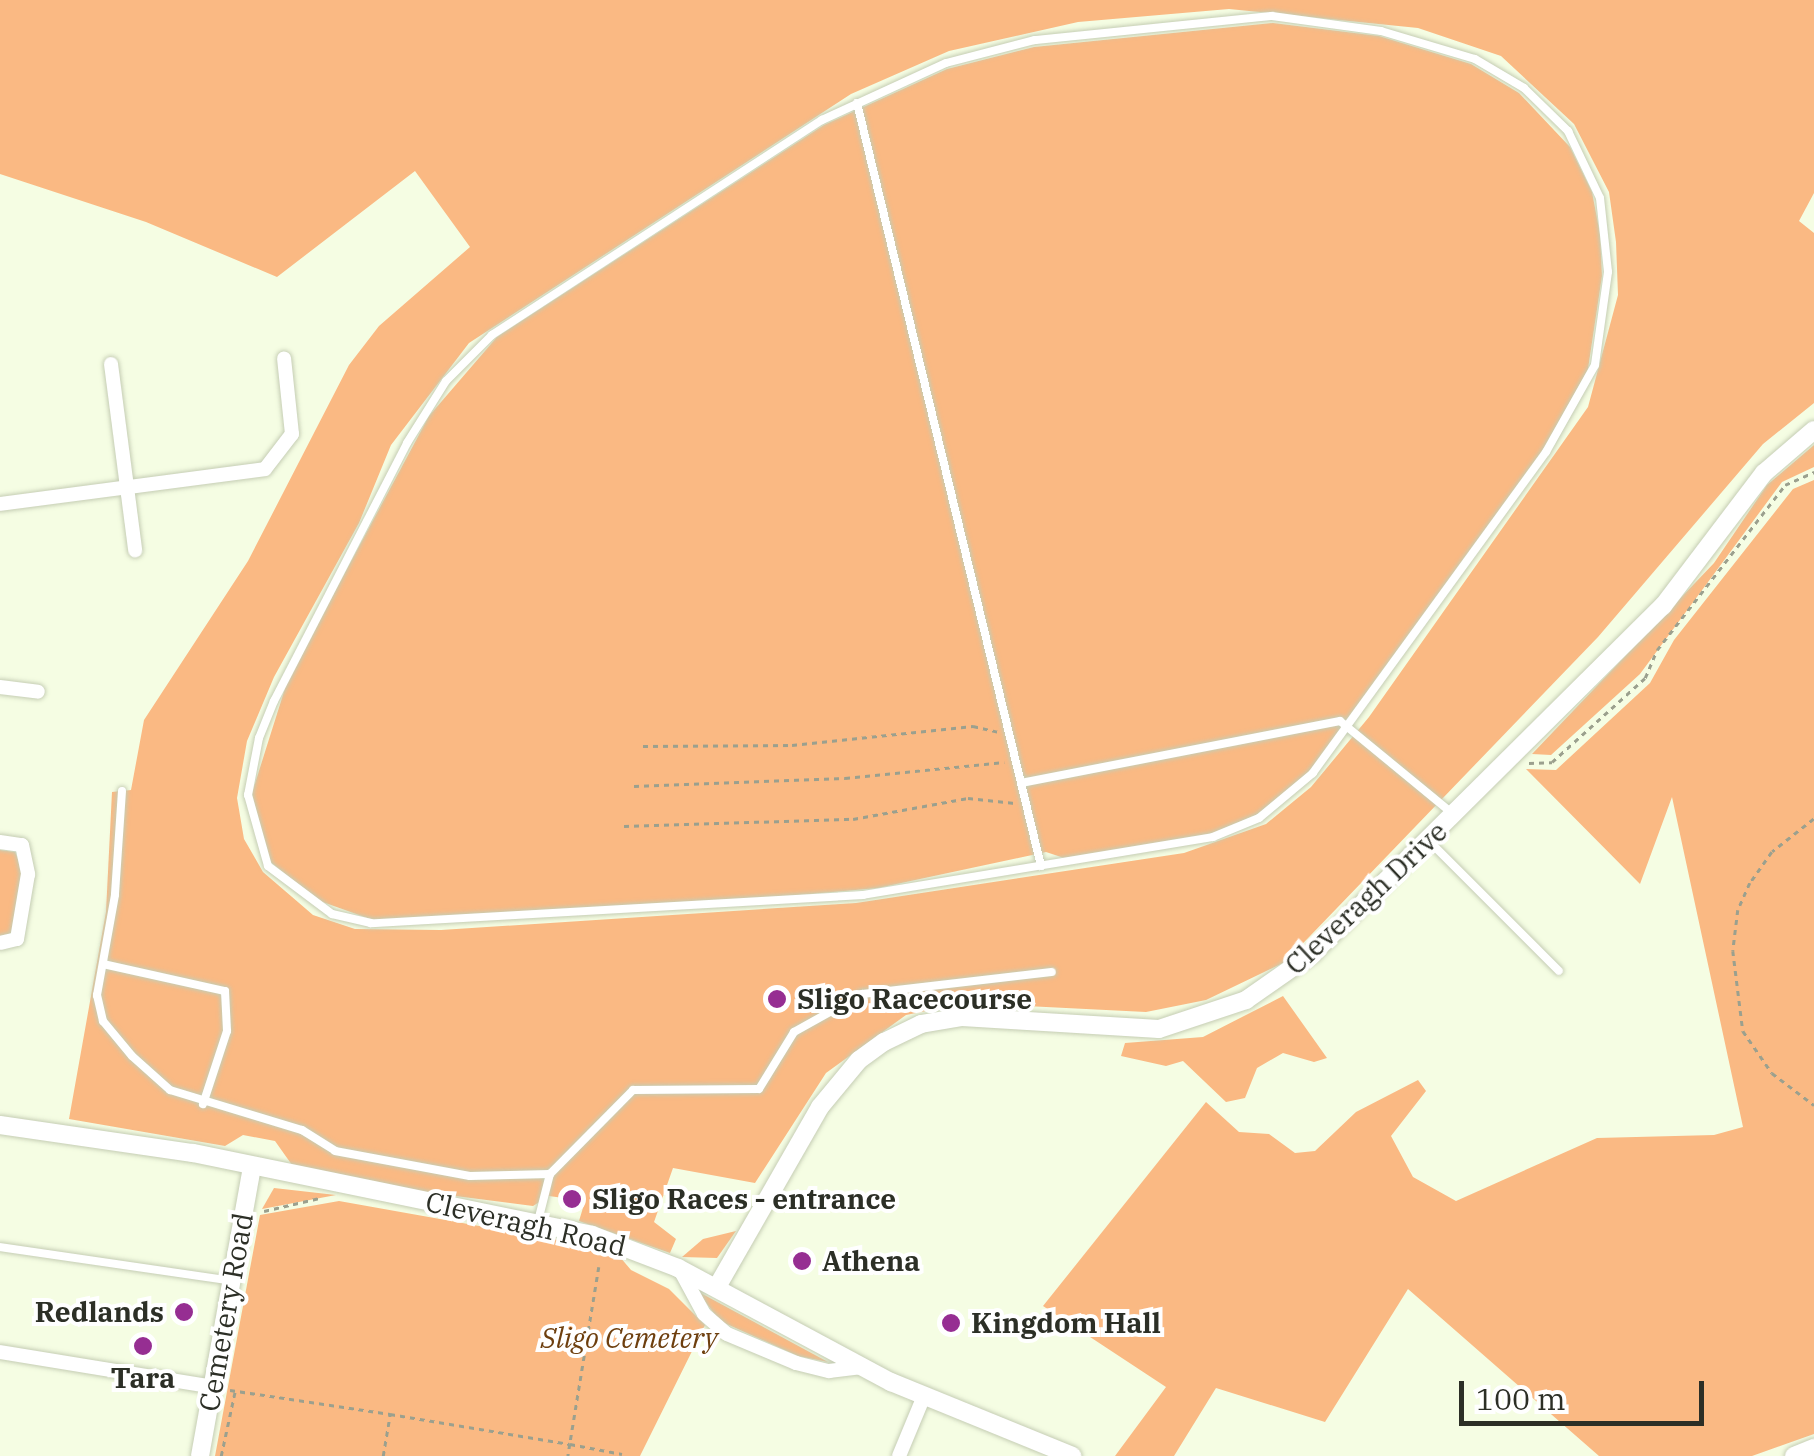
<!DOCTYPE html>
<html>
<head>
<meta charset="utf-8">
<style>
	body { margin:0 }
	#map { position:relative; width:1814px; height:1456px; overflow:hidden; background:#f5fde3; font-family:"IBM Plex Serif",serif }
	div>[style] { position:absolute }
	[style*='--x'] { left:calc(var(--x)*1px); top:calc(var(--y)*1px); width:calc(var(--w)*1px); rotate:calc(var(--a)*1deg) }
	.green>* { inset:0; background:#fab983 }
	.path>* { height:2.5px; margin-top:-1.25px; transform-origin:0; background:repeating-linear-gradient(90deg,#9ba08e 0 5px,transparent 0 10px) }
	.roads { filter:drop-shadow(0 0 2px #c5cdb4) drop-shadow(0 0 2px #c5cdb4) }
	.service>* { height:8px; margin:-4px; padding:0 4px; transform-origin:4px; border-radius:4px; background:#fff }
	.minor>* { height:14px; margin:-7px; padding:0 7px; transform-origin:7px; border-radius:7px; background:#fff }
	.tertiary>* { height:18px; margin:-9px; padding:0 9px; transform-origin:9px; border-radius:9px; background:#fff }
	.dots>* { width:28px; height:28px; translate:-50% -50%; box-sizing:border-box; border:5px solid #fff; border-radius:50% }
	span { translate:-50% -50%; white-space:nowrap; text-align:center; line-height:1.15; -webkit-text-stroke:8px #fff; paint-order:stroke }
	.street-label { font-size:28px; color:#2c2f26 }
	.poi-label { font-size:28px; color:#2c2f26; font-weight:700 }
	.left { translate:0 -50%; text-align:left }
	.right { translate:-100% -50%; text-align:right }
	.park-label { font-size:28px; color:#6e3f0e; font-style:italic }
	.scale { position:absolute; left:1459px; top:1381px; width:245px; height:45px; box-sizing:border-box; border:5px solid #2c2f26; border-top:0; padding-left:12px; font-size:30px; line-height:35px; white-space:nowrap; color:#2c2f26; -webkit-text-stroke:8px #fff; paint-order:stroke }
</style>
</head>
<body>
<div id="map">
	<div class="green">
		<div style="clip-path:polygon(evenodd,0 0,1814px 0,1814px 193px,1799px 221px,1814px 233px,1814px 403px,1763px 444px,1598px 637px,1285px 962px,1206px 1000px,1146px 1012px,967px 1003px,906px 1015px,826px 1073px,755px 1183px,673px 1168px,654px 1222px,676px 1239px,670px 1253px,579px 1221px,585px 1201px,549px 1196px,533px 1206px,416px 1191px,292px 1165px,275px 1141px,243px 1135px,225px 1146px,69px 1119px,106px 912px,112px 792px,131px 790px,144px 720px,248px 561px,349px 365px,379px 326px,470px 247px,415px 171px,277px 277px,146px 222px,0 174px,0 0,1229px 9px,1418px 28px,1501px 56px,1574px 124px,1609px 192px,1616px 242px,1618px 295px,1588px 407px,1369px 717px,1311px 787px,1266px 824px,1184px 853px,856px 903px,441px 930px,355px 929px,313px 915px,263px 872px,244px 839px,237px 798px,247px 741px,274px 677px,359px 523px,391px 445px,469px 343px,851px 94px,949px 51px,1078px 22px,1229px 9px)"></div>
		<div style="clip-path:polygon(1273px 23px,1379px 36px,1471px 64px,1519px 93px,1570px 147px,1592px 192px,1600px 234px,1602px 276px,1588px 369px,1545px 450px,1308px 774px,1256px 815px,1212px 834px,1128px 851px,1064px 858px,1046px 852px,878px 888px,743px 900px,373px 920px,317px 900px,267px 859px,252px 793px,288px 679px,429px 416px,497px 337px,824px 125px,947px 69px,1034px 47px)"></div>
		<div style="clip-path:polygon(1814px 445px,1814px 467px,1782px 482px,1640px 674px,1551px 755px,1532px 754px,1714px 563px,1767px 485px)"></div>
		<div style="clip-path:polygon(1814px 480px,1814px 1434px,1752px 1456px,1599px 1456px,1408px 1289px,1325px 1422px,1216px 1388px,1174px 1456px,1115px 1456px,1166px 1387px,1043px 1306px,1206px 1102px,1239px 1132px,1269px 1134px,1295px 1153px,1315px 1151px,1356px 1112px,1418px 1080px,1426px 1091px,1391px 1136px,1413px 1177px,1456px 1201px,1597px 1138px,1714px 1135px,1743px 1127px,1672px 797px,1640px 884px,1526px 769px,1556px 770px,1650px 683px,1674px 640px,1793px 489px)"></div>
		<div style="clip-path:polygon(0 850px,15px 852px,22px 868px,14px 932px,0 938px)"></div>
		<div style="clip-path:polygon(1283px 996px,1327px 1058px,1314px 1062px,1283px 1053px,1257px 1068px,1245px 1098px,1226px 1102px,1183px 1061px,1166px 1066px,1121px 1056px,1125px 1043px,1203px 1037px)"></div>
		<div style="clip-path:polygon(274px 1188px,336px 1195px,262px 1209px)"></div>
		<div style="clip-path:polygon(339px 1201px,614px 1250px,631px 1270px,669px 1289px,705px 1325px,640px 1456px,215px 1456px,260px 1215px)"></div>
		<div style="clip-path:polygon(736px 1231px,717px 1258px,682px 1257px,703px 1239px)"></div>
		<div style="clip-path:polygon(697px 1291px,828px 1362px,798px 1356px,720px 1321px)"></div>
	</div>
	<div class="path">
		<div style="--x:643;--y:746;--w:149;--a:-0.4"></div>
		<div style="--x:792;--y:745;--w:182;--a:-6"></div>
		<div style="--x:973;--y:726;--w:26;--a:13"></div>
		<div style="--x:1529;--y:763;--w:23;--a:-2"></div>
		<div style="--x:1552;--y:762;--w:125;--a:-42.1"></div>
		<div style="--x:1645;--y:678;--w:30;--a:-67"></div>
		<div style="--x:1657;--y:650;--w:209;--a:-52.2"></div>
		<div style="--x:1785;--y:485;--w:32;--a:-24"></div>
		<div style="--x:634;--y:786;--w:211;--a:-2.2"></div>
		<div style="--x:845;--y:778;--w:160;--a:-5.7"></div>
		<div style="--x:1814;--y:819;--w:53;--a:141.8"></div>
		<div style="--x:1772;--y:852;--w:38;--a:125"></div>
		<div style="--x:1750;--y:883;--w:30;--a:114"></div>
		<div style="--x:1738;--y:910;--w:41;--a:97"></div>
		<div style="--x:1733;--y:951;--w:81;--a:82.9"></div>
		<div style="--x:1743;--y:1031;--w:51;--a:55.4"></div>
		<div style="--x:1772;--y:1073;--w:53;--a:37.3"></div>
		<div style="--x:624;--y:826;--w:229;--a:-1.8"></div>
		<div style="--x:853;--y:819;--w:117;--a:-10.3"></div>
		<div style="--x:968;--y:798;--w:47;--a:6.1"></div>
		<div style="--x:264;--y:1211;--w:57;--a:-13.1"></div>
		<div style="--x:599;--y:1267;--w:179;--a:99.3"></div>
		<div style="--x:570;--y:1444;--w:53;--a:10.9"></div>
		<div style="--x:230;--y:1390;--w:162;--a:8.5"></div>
		<div style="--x:221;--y:1456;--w:66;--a:-77.8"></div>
		<div style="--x:383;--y:1456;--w:43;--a:-80.5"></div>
		<div style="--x:390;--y:1414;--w:182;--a:9.5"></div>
		<div style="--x:570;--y:1444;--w:12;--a:99"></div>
	</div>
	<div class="roads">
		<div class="service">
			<div style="--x:1272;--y:16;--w:110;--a:7.8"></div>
			<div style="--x:1381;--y:31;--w:98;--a:16.6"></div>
			<div style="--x:1475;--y:59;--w:57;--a:30.6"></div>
			<div style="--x:1524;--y:88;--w:62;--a:44.3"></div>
			<div style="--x:1568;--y:131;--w:74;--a:64.5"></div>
			<div style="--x:1600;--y:198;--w:74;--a:83.8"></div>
			<div style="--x:1608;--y:272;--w:94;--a:98"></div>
			<div style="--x:1595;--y:365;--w:100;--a:119.4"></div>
			<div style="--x:1546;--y:452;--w:397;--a:126"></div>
			<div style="--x:1313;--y:773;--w:70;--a:140.2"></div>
			<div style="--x:1259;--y:818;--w:50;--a:157.6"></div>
			<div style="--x:1213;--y:837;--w:355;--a:170.6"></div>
			<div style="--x:863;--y:895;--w:493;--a:176.7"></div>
			<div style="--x:371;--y:923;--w:40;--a:-167"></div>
			<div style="--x:332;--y:914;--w:80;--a:-143.1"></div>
			<div style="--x:268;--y:866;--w:74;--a:-105.7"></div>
			<div style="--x:248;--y:795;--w:58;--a:-79.1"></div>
			<div style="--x:259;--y:738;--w:40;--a:-68"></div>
			<div style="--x:274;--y:701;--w:290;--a:-62.7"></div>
			<div style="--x:407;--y:443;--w:73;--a:-57.8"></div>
			<div style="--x:446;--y:381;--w:65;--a:-45"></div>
			<div style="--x:492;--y:335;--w:394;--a:-33.1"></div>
			<div style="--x:822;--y:120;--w:136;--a:-24.7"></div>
			<div style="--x:946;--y:63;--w:92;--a:-14.5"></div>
			<div style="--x:1035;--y:40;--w:238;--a:-5.8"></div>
			<div style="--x:857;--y:103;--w:785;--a:76.44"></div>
			<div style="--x:1021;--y:783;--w:325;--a:-11"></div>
			<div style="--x:1340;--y:721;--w:145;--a:39.4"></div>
			<div style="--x:122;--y:791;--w:104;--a:93.9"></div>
			<div style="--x:115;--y:895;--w:102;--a:100.2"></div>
			<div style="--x:97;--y:995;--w:27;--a:77"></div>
			<div style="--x:103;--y:1021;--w:45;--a:50.4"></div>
			<div style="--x:132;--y:1056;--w:51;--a:41.8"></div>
			<div style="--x:170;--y:1090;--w:138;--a:16.9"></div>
			<div style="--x:302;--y:1130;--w:39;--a:32"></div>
			<div style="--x:335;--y:1151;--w:137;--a:10.5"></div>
			<div style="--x:470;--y:1176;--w:80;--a:-1.4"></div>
			<div style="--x:1428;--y:840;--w:185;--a:45"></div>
			<div style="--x:103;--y:964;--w:125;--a:12.5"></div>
			<div style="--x:225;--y:991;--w:40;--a:87.1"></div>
			<div style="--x:227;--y:1031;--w:77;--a:108.2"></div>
			<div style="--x:538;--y:1221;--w:49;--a:-75.7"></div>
			<div style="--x:550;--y:1174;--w:118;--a:-45.3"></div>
			<div style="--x:633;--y:1090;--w:126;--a:-0.5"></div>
			<div style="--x:759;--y:1089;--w:67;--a:-58.4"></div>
			<div style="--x:794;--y:1032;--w:78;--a:-29.2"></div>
			<div style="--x:862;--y:994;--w:191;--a:-6.6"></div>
			<div style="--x:0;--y:1247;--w:234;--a:8.3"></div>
		</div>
		<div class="minor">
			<div style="--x:111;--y:364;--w:188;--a:82.6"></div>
			<div style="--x:0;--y:504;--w:267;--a:-7.5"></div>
			<div style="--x:265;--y:469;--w:44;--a:-52.4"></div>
			<div style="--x:292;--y:434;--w:76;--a:-96"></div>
			<div style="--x:0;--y:687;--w:38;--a:7"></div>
			<div style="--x:0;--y:842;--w:22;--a:8"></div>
			<div style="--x:22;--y:845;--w:30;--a:78"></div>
			<div style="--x:28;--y:874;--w:66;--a:99.6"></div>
			<div style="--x:17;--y:939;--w:17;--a:167"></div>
			<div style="--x:679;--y:1268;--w:52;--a:61.5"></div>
			<div style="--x:704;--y:1314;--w:30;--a:41"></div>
			<div style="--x:727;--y:1334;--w:75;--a:22.8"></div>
			<div style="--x:796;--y:1363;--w:34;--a:14"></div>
			<div style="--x:829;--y:1371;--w:33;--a:-7"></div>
			<div style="--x:0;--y:1352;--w:217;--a:9.3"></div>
			<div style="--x:899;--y:1456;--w:65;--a:-67.4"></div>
		</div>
		<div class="tertiary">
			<div style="--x:0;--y:1125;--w:195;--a:8.3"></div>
			<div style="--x:193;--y:1153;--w:407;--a:11.6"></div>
			<div style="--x:592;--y:1235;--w:92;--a:21"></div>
			<div style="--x:678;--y:1268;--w:242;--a:28.2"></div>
			<div style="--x:891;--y:1382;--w:196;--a:22.2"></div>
			<div style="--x:717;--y:1287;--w:207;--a:-60.2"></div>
			<div style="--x:820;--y:1107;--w:61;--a:-50.3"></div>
			<div style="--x:859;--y:1060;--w:31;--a:-36"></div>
			<div style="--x:884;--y:1042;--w:41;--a:-25.9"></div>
			<div style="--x:921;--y:1024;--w:42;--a:-9.7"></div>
			<div style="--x:962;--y:1017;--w:197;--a:3.5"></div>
			<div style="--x:1159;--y:1029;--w:92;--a:-18.4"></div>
			<div style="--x:1246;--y:1000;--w:82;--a:-35"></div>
			<div style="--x:1313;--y:953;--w:493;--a:-44.8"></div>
			<div style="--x:1663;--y:606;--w:167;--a:-52.8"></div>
			<div style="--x:1764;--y:473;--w:66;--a:-40.7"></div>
			<div style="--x:200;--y:1456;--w:293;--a:-79.8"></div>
			<div style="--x:1794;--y:1456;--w:22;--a:-22"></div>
		</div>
	</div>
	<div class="dots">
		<div style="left:777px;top:999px;background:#962e92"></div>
		<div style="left:572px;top:1199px;background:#962e92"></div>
		<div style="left:802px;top:1261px;background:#962e92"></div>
		<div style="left:184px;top:1312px;background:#962e92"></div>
		<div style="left:951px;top:1323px;background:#962e92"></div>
		<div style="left:143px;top:1346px;background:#962e92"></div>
	</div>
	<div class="street-label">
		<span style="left:1366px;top:898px;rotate:-43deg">Cleveragh Drive</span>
		<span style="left:526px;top:1224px;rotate:13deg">Cleveragh Road</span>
		<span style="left:226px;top:1312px;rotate:-80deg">Cemetery Road</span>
	</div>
	<div class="poi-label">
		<span class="left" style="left:797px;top:999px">Sligo Racecourse</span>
		<span class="left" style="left:592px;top:1199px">Sligo Races - entrance</span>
		<span class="left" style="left:822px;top:1261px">Athena</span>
		<span class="right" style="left:164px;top:1312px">Redlands</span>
		<span class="left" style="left:971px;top:1323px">Kingdom Hall</span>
		<span style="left:143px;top:1378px">Tara</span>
	</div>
	<div class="park-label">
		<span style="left:629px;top:1338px">Sligo Cemetery</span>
	</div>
	<div class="scale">100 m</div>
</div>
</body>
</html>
